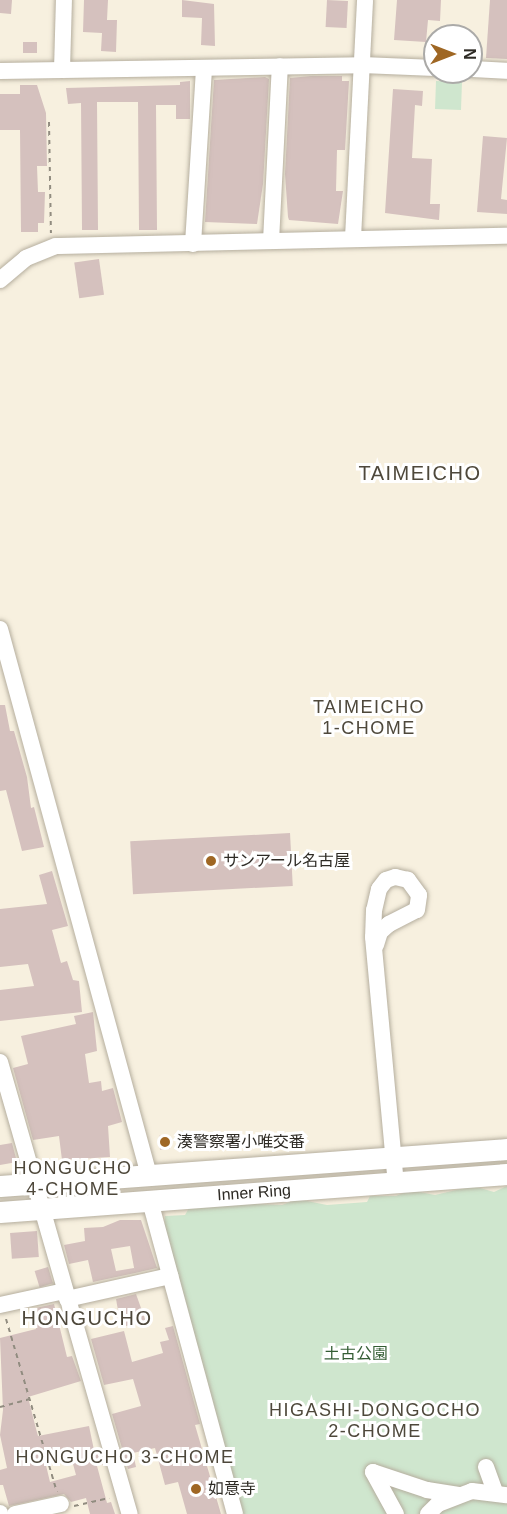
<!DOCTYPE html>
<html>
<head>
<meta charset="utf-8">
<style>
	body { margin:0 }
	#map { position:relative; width:507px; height:1514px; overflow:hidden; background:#f7f0df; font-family:Helvetica,"Noto Sans JP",sans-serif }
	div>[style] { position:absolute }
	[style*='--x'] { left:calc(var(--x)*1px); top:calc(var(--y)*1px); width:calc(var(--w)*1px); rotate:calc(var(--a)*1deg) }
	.green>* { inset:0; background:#cfe6ce; transform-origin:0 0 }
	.building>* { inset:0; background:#d5c1be; transform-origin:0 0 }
	.path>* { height:2px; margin-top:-1px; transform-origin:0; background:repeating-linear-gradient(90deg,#918c80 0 4.5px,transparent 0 9px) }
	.roads { filter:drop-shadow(0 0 2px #b5ae9e) drop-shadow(0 0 2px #b5ae9e) }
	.minor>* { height:16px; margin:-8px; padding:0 8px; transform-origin:8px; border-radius:8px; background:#fff }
	.major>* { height:21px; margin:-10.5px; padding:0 10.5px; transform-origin:10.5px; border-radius:10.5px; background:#fff }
	.dots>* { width:16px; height:16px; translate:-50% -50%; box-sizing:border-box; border:3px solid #fff; border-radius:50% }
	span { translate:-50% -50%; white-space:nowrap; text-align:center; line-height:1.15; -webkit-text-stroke:6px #fff; paint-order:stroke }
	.poi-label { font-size:16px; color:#2e2b25 }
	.left { translate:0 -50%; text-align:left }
	.street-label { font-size:16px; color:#2e2b25 }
	.park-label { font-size:16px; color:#345d34 }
	.neighbourhood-label { font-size:18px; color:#4e483b; letter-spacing:1.5px }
	.quarter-label { font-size:20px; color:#4e483b; letter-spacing:1.5px }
	.north { position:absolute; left:423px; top:24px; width:60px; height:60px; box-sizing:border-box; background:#fff; border:2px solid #abaaa8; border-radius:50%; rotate:90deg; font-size:16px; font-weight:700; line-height:24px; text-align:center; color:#2e2b25 }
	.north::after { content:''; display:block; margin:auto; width:21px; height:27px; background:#9f6724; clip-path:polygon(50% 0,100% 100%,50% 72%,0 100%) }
</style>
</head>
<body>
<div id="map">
	<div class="green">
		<div style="left:436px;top:81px;width:26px;height:28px;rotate:2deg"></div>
		<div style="clip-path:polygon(473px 1186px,494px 1192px,507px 1186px,507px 1514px,238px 1514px,164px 1227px,165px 1216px,185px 1215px,189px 1208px,225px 1203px,282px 1205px,297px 1199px,327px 1205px,367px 1202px,370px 1196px,396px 1196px,410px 1190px,435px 1195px)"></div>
	</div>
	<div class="building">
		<div style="clip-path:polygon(0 0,12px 0,11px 14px,0 13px)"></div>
		<div style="clip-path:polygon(84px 0,108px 0,107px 20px,117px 20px,116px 52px,101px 51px,102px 33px,83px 32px)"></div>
		<div style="clip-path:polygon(182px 0,214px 4px,215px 46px,201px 45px,202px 18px,182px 17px)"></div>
		<div style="left:327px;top:0;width:21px;height:27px;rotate:3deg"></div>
		<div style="clip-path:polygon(397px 0,441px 0,440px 21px,428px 20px,426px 42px,394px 40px)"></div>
		<div style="clip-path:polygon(490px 0,507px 0,507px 59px,486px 58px)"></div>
		<div style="left:23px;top:42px;width:14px;height:11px"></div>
		<div style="clip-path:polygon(311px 76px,342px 76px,342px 81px,349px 81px,345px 150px,337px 150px,336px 191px,343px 191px,338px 224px,289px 220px,288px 217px,285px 174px,290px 78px)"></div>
		<div style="clip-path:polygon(265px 77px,269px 79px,263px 184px,257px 224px,205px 222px,214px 80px)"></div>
		<div style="clip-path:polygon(190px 81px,190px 119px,176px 119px,176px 105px,156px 105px,157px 230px,139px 230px,138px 102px,97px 102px,98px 230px,82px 230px,81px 103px,68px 104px,66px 88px,180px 85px,180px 82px)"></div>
		<div style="clip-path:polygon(20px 85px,37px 85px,46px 113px,47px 166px,37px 166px,38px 192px,45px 192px,44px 223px,38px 223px,38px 232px,21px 232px,20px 130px,0 130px,0 94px,20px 94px)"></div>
		<div style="clip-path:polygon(393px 89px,423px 91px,422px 106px,415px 105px,412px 158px,432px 159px,430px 204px,440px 204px,439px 220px,385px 213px)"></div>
		<div style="clip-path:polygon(483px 136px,507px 138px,501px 199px,507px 200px,507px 214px,477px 212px)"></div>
		<div style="left:99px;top:259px;width:36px;height:25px;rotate:82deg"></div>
		<div style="clip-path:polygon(0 705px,5px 705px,10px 731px,14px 731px,27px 777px,31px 808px,34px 807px,44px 847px,22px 851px,6px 790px,0 791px)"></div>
		<div style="left:290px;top:833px;width:53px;height:160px;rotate:87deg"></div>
		<div style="clip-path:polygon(52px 871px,68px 926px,52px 930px,61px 963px,67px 961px,73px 980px,79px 981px,82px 1012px,0 1021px,0 990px,34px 986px,28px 964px,0 967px,0 909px,47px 904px,39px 875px)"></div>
		<div style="clip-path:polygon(93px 1012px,97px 1051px,85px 1054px,89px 1083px,101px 1081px,102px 1091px,113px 1088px,122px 1122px,108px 1126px,110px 1157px,62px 1160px,59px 1136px,33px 1140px,13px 1068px,28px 1064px,21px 1036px,76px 1024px,74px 1016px)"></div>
		<div style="left:169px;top:1135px;width:14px;height:10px;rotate:86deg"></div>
		<div style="clip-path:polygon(12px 1143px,17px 1162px,0 1165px,0 1145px)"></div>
		<div style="clip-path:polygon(120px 1220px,141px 1220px,157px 1268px,135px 1273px,130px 1246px,111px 1249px,116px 1271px,134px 1268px,135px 1273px,93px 1282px,88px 1260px,69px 1264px,64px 1245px,85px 1241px,84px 1228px,103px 1227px)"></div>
		<div style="left:37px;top:1231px;width:26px;height:27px;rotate:86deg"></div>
		<div style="left:48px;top:1267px;width:17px;height:14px;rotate:73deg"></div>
		<div style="clip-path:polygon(136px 1294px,146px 1322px,121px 1327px,116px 1299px)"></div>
		<div style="clip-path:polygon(evenodd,54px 1304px,67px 1357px,72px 1356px,81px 1381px,28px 1397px,35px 1425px,38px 1436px,89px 1426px,94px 1450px,100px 1449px,105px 1464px,97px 1466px,107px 1503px,111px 1502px,115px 1514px,90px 1514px,86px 1498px,71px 1502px,64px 1494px,9px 1506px,3px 1485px,0 1485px,0 1470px,7px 1468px,0 1435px,3px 1410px,0 1338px,36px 1329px,31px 1309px,54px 1304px,70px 1453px,76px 1475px,50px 1482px,44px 1457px,70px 1453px)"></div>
		<div style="clip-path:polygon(173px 1326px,200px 1424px,195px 1425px,221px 1514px,187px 1514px,178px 1482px,165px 1485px,155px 1448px,133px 1453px,136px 1467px,128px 1469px,112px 1414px,141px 1406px,133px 1379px,104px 1385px,91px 1339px,124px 1331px,132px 1362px,163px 1353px,160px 1342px,169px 1340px,165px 1328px)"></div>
	</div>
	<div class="path">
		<div style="--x:49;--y:122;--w:111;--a:89"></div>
		<div style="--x:6;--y:1319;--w:180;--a:73.6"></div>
		<div style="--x:0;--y:1407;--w:31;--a:-15"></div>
		<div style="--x:74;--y:1506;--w:36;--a:-13"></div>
	</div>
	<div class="roads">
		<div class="minor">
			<div style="--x:471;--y:69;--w:36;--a:3"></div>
			<div style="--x:62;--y:70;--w:70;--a:-88.4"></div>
			<div style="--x:0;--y:71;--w:362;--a:-0.9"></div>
			<div style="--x:362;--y:65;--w:73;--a:2.4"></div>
			<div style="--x:353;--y:238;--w:238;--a:-87.1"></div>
			<div style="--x:271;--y:241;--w:175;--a:-87.1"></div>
			<div style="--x:193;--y:244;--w:176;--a:-86.4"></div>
			<div style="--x:0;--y:280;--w:34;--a:-40"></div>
			<div style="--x:26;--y:258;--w:32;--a:-22"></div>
			<div style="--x:56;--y:246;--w:451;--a:-1.3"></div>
			<div style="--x:0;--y:629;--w:566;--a:74.74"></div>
			<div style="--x:376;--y:945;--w:14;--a:-73"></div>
			<div style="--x:380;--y:932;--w:12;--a:-42"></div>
			<div style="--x:389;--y:924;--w:31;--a:-27"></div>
			<div style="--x:417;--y:910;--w:15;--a:-82"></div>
			<div style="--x:419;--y:895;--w:19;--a:-126"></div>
			<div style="--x:408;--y:880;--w:13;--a:-167"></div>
			<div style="--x:395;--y:877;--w:9;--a:162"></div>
			<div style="--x:386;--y:880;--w:11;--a:128"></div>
			<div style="--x:379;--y:889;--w:22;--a:103"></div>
			<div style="--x:374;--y:910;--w:27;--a:92"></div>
			<div style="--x:373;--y:937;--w:247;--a:84.7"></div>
			<div style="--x:0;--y:1062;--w:470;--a:74"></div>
			<div style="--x:150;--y:1201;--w:324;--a:74.8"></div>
			<div style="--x:67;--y:1299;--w:106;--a:-12.6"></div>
			<div style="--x:0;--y:1305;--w:66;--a:-12.2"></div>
			<div style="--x:486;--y:1467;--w:27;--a:70"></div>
			<div style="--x:0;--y:1513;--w:1;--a:90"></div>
			<div style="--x:15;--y:1514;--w:47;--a:-12.3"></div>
			<div style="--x:396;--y:1514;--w:48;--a:-118.7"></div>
			<div style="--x:373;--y:1472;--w:57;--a:18.4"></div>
			<div style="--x:427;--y:1490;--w:32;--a:9"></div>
			<div style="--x:428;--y:1514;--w:14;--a:-45"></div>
			<div style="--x:438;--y:1504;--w:36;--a:-21"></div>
			<div style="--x:472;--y:1491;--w:35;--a:7"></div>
		</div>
		<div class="major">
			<div style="--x:0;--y:1186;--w:508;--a:-4.17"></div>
			<div style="--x:0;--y:1212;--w:508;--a:-4.29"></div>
		</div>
	</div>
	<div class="dots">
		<div style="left:211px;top:861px;background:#9f6724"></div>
		<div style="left:165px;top:1142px;background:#9f6724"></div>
		<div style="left:196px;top:1489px;background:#9f6724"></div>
	</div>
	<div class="poi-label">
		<span class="left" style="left:223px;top:861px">サンアール名古屋</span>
		<span class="left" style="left:177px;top:1142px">湊警察署小唯交番</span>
		<span class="left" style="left:208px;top:1489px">如意寺</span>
	</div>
	<div class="street-label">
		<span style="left:254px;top:1193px;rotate:-4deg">Inner Ring</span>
	</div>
	<div class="park-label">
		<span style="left:356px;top:1354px">土古公園</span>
	</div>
	<div class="neighbourhood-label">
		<span style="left:369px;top:718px">TAIMEICHO<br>1-CHOME</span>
		<span style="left:73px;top:1179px">HONGUCHO<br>4-CHOME</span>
		<span style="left:375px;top:1421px">HIGASHI-DONGOCHO<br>2-CHOME</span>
		<span style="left:125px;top:1457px">HONGUCHO 3-CHOME</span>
	</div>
	<div class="quarter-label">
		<span style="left:420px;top:473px">TAIMEICHO</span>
		<span style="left:87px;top:1318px">HONGUCHO</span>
	</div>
	<div class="north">N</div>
</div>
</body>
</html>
